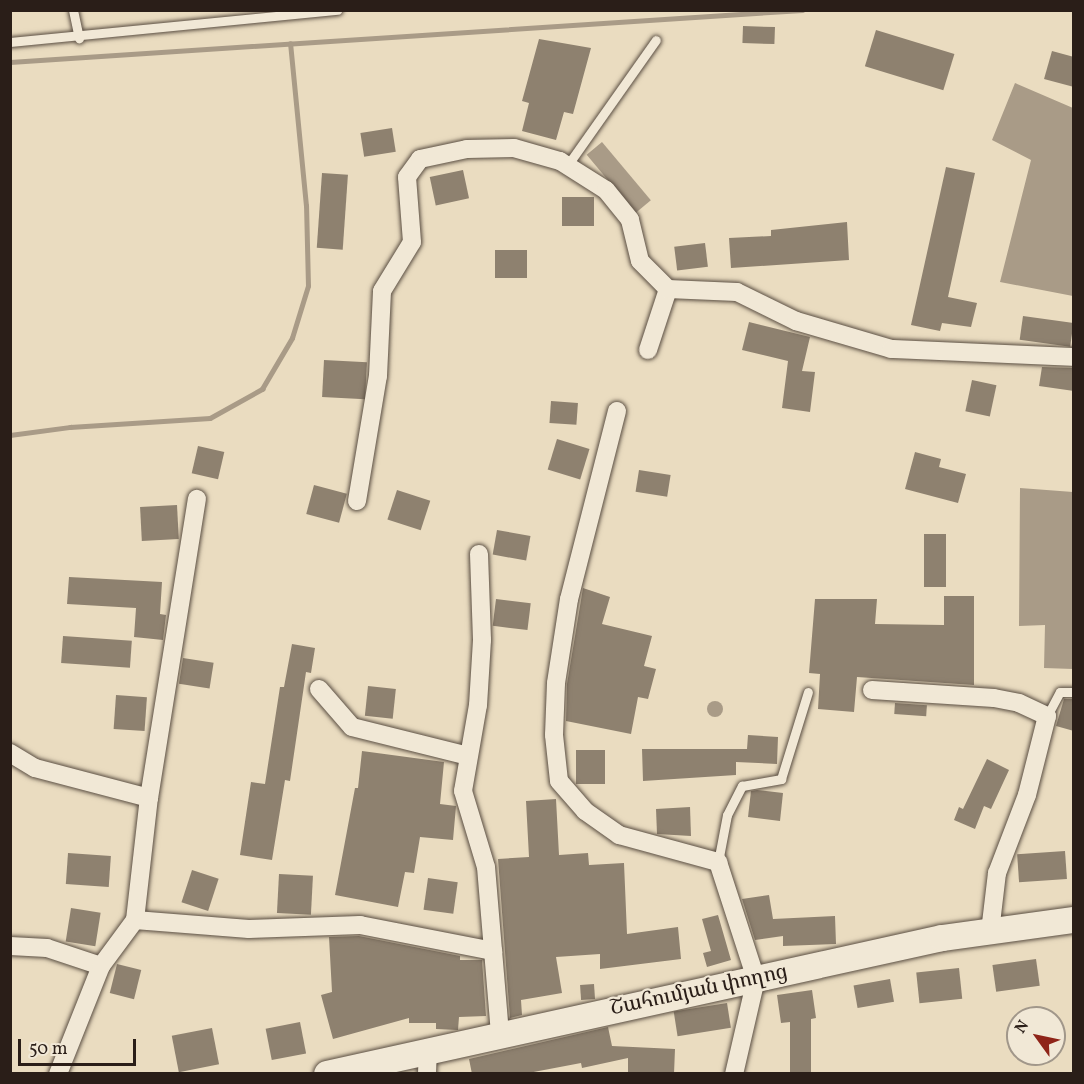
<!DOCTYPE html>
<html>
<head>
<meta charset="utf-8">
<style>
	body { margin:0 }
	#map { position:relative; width:1084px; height:1084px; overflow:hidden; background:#eadcc0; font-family:Vollkorn,"Noto Serif Armenian",serif }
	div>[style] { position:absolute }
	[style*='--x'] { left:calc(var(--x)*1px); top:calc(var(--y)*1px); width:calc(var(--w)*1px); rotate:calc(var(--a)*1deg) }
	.water>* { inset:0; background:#a99b87; transform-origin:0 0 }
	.round { border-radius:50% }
	.stream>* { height:4.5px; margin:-2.25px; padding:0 2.25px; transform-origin:2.25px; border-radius:2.25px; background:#a99b87 }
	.building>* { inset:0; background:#8e816f; transform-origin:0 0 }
	.roads { filter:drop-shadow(0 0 2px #5a4e42) drop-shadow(0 0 2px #5a4e42) }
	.service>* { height:9px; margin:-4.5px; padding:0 4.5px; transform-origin:4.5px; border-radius:4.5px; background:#f1e8d6 }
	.minor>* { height:18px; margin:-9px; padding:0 9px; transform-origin:9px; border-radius:9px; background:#f1e8d6 }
	.secondary>* { height:26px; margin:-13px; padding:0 13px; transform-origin:13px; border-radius:13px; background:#f1e8d6 }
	span { translate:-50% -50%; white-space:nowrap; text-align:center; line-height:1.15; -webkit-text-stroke:4.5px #f1e8d6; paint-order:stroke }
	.street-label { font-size:21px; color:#2a1e18 }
	.frame { position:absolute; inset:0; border:12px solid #2a1e18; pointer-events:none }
	.north { position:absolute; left:1006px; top:1006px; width:60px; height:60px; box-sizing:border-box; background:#f1e8d6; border:2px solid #a1978a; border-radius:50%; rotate:303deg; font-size:16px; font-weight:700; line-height:24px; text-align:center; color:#2a1e18 }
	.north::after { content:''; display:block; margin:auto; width:21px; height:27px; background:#8f2418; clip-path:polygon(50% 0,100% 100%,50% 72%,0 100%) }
	.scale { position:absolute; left:18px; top:1039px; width:118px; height:27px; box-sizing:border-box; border:3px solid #2a1e18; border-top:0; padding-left:8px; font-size:18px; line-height:21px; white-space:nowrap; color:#2a1e18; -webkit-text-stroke:4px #f1e8d6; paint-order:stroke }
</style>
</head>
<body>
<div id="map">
	<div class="water">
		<div style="clip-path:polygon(1015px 83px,1073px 108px,1073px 296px,1000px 282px,1031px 160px,992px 140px)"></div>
		<div style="left:602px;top:142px;width:76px;height:20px;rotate:50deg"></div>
		<div style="clip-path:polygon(1020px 488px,1073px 492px,1073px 669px,1044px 668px,1045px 625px,1019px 626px)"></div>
		<div class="round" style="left:707px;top:701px;width:16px;height:16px"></div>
	</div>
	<div class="stream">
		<div style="--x:10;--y:62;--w:794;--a:-3.76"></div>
		<div style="--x:10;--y:435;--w:61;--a:-7.6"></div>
		<div style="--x:70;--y:427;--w:140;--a:-3.7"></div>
		<div style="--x:210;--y:418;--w:60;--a:-29.1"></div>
		<div style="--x:262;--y:389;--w:59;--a:-59.5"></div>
		<div style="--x:292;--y:338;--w:54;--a:-72.9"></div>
		<div style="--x:308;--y:286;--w:80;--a:-91.4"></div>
		<div style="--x:306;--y:206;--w:163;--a:-95.6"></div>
	</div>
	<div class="building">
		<div style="left:743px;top:26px;width:32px;height:17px;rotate:2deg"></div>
		<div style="left:876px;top:30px;width:82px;height:38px;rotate:17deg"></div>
		<div style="clip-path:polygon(539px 39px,591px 48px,573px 114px,564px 112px,556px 140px,522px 131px,529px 103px,522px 101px)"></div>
		<div style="clip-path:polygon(1052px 51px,1074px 57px,1074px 87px,1044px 79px)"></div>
		<div style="left:392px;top:128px;width:24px;height:32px;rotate:81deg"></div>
		<div style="clip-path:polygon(946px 167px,975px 173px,948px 297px,977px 303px,971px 327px,942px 323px,940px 331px,911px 325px)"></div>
		<div style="left:463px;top:170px;width:29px;height:34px;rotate:78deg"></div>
		<div style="left:322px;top:173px;width:26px;height:75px;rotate:4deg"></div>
		<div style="left:562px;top:197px;width:32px;height:29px"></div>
		<div style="clip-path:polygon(847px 222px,849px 260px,731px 268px,729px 238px,771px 236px,771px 230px)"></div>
		<div style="left:705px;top:243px;width:24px;height:31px;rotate:83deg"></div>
		<div style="left:495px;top:250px;width:32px;height:28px"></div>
		<div style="left:1023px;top:316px;width:51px;height:24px;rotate:8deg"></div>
		<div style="clip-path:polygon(749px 322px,810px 337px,802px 371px,815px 372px,810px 412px,782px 408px,788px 361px,742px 350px)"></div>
		<div style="left:324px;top:360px;width:43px;height:37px;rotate:3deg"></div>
		<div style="clip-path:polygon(1042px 367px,1074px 368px,1074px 391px,1039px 386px)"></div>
		<div style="left:972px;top:380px;width:25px;height:32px;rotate:12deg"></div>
		<div style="left:551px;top:401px;width:27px;height:22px;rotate:4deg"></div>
		<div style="left:557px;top:439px;width:34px;height:32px;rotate:17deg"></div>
		<div style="left:198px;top:446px;width:27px;height:28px;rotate:13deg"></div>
		<div style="clip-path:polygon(915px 452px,941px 459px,939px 467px,966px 474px,958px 503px,905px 489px)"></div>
		<div style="left:639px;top:470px;width:32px;height:22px;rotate:9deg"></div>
		<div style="left:314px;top:485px;width:34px;height:30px;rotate:15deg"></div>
		<div style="left:397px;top:490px;width:35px;height:31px;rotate:18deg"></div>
		<div style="left:177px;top:505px;width:34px;height:37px;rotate:87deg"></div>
		<div style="left:497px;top:530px;width:34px;height:25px;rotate:10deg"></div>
		<div style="left:924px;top:534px;width:22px;height:53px"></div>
		<div style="clip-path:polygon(69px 577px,162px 582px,160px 614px,166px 615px,163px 640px,134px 637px,136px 608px,67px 604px)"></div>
		<div style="clip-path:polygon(583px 588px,610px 597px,602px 624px,652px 636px,644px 666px,656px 669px,648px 699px,638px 697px,631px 734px,566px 721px,567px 684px)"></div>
		<div style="clip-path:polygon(944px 596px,974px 596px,974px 685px,857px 677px,854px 712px,818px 709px,820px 674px,809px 673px,815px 599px,877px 599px,875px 624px,944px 625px)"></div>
		<div style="left:496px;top:599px;width:35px;height:27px;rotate:7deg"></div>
		<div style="left:63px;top:636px;width:69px;height:27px;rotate:4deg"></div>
		<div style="clip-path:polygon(292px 644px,315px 648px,311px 673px,306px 672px,290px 781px,285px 780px,272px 860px,240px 855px,251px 782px,265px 784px,280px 687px,284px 687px)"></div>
		<div style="left:183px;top:658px;width:31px;height:26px;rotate:9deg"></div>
		<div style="left:368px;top:686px;width:28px;height:30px;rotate:6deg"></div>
		<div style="left:116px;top:695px;width:31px;height:34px;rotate:4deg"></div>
		<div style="clip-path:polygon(1064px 699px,1074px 699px,1074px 731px,1056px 726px)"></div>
		<div style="left:895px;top:703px;width:32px;height:11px;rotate:4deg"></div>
		<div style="clip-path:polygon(748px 735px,778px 737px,777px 764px,736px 762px,736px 775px,643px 781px,642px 749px,747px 749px)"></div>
		<div style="left:576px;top:750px;width:29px;height:34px"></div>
		<div style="clip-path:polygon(362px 751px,444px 762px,440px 804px,456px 806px,453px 840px,420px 837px,414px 873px,405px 872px,398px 907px,335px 895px,355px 788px,358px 788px)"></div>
		<div style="clip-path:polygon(987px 759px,1009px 770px,991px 809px,984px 806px,975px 829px,954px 820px,959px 807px,963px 809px)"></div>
		<div style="clip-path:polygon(757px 790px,783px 793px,780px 821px,748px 817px,751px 791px)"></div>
		<div style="clip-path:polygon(556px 799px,559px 855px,588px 853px,589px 865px,624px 863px,627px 934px,678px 927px,681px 959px,600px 969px,600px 954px,556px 957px,562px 993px,521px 1000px,522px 1015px,510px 1018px,498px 859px,529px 857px,526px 801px)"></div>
		<div style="clip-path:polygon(690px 807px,691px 836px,657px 834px,656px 809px)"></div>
		<div style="left:1065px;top:851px;width:28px;height:48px;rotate:86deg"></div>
		<div style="left:68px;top:853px;width:43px;height:31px;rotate:4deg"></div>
		<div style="left:192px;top:870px;width:28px;height:34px;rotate:18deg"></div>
		<div style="left:279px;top:874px;width:34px;height:39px;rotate:3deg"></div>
		<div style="left:428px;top:878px;width:30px;height:32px;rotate:8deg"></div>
		<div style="clip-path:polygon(769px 895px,773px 919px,835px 916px,836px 944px,783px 946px,783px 936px,755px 940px,742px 899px)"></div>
		<div style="left:71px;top:908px;width:30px;height:34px;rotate:9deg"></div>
		<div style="clip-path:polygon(718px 915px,731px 960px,707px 967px,703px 953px,711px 951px,702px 919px)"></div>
		<div style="clip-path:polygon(359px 936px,460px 956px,460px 960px,482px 960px,486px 1016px,459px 1017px,458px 1030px,436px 1029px,436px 1023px,409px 1023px,409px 1018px,333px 1039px,321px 995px,332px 992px,329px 937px)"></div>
		<div style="left:1036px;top:959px;width:27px;height:44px;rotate:82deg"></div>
		<div style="left:117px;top:964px;width:25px;height:30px;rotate:14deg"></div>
		<div style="left:959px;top:968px;width:31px;height:43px;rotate:84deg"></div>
		<div style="left:890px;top:979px;width:23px;height:37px;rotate:80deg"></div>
		<div style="left:594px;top:984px;width:15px;height:14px;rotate:86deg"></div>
		<div style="clip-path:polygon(812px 990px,816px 1018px,811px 1019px,811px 1074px,790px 1074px,790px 1022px,781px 1023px,777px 995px)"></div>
		<div style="left:727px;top:1003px;width:25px;height:54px;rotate:81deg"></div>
		<div style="left:300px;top:1022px;width:32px;height:35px;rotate:79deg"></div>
		<div style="clip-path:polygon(608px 1027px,612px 1046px,675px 1049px,674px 1074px,628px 1074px,628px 1058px,582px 1068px,581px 1063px,523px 1074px,472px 1074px,469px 1059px)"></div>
		<div style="left:212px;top:1028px;width:37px;height:41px;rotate:79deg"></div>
	</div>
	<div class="roads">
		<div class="service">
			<div style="--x:73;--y:10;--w:29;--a:78"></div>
			<div style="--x:10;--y:42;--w:329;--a:-5.6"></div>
			<div style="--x:567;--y:166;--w:154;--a:-54.8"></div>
			<div style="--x:1047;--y:716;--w:27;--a:-62"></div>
			<div style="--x:1060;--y:692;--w:14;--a:0"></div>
			<div style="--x:718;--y:862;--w:48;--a:-79.2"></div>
			<div style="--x:727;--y:815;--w:33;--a:-63"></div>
			<div style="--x:742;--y:786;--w:40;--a:-10"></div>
			<div style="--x:781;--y:779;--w:91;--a:-72.8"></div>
		</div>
		<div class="minor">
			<div style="--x:648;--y:350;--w:64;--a:-71.8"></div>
			<div style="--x:617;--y:411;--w:194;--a:104.3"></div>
			<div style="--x:569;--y:599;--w:85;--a:98.8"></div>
			<div style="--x:556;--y:683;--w:52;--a:92.2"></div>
			<div style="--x:554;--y:735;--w:46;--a:83.8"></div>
			<div style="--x:559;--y:781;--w:40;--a:49"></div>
			<div style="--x:585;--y:811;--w:42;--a:35.2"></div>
			<div style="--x:619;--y:835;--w:103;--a:15.3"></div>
			<div style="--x:718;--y:862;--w:123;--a:72"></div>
			<div style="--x:756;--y:979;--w:98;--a:103"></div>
			<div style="--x:357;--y:501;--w:127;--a:-80.5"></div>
			<div style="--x:378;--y:376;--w:85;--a:-87.3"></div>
			<div style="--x:382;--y:291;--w:57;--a:-58.5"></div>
			<div style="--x:412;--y:242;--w:65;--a:-94.4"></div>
			<div style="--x:407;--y:177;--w:22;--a:-54"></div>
			<div style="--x:420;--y:159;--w:48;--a:-12"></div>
			<div style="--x:467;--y:149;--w:47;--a:-1.2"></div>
			<div style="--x:514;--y:148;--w:48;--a:15.8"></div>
			<div style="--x:560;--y:161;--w:54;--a:32.2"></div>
			<div style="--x:606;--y:190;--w:38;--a:51"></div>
			<div style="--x:630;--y:220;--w:42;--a:76.3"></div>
			<div style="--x:640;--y:261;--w:40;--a:45"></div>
			<div style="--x:668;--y:289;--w:69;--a:2.5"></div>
			<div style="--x:737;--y:292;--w:66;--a:26.2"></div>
			<div style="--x:796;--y:321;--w:99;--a:16.4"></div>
			<div style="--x:891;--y:349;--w:183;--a:2.5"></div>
			<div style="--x:479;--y:554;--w:86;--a:88"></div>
			<div style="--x:482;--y:640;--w:65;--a:93.5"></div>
			<div style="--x:478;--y:705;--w:87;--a:99.9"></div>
			<div style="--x:463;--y:791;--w:79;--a:73.2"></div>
			<div style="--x:486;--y:867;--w:169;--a:85.2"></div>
			<div style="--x:319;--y:689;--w:50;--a:49"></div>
			<div style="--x:352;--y:727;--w:120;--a:14"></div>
			<div style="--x:872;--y:690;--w:122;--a:3.8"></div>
			<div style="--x:994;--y:698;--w:25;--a:11"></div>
			<div style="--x:1019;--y:703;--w:31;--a:25"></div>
			<div style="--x:1047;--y:716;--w:81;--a:104.2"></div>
			<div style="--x:1027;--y:795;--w:84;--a:111"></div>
			<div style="--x:997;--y:873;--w:59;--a:96.8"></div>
			<div style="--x:10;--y:753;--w:29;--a:31"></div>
			<div style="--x:35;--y:768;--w:118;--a:14.7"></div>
			<div style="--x:135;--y:920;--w:114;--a:4.5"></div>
			<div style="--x:249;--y:929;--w:111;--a:-2.1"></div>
			<div style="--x:360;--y:925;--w:136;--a:11.1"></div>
			<div style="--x:10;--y:946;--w:37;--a:3"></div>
			<div style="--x:47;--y:948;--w:57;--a:18.4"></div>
			<div style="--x:58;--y:1074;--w:116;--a:-68.3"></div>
			<div style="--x:101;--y:966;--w:57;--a:-53.5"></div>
			<div style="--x:135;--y:920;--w:123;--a:-83.5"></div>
			<div style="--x:149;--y:798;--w:303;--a:-80.9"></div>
			<div style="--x:427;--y:1074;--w:23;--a:-88"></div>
		</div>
		<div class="secondary">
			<div style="--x:327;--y:1074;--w:630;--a:-12.47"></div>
			<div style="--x:942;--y:938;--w:133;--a:-7.8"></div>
		</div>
	</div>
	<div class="street-label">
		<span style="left:699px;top:991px;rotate:-12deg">Շահումյան փողոց</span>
	</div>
	<div class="frame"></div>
	<div class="north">N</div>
	<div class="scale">50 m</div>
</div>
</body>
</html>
